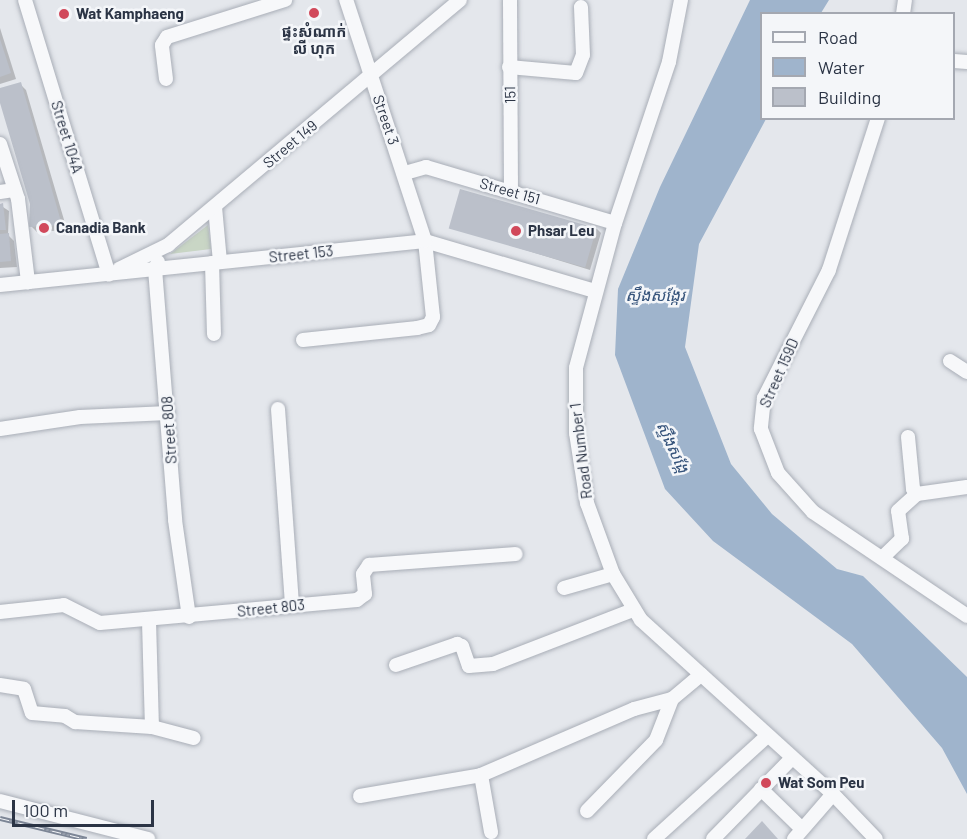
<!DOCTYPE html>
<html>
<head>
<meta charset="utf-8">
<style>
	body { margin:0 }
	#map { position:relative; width:967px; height:839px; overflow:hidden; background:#e4e7ec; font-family:Barlow,"Noto Sans Khmer",sans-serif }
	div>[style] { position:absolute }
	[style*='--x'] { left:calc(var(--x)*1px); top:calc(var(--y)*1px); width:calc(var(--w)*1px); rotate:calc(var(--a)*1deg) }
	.green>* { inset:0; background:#c9d6c5 }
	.water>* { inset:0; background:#9fb4cc }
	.shadow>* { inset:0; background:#0003 }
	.building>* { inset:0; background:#bbc0ca; transform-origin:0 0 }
	.roads { filter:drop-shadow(0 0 2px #a9aeb7) drop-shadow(0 0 2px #a9aeb7) }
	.minor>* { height:14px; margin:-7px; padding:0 7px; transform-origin:7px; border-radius:7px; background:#f7f8fa }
	.rail>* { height:5px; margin-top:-2.5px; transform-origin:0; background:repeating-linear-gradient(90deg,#f4f6f9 0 9px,#7d8696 0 18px); box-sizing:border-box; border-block:2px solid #7d8696 }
	.dots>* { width:16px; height:16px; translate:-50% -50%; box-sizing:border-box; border:3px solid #f4f6f9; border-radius:50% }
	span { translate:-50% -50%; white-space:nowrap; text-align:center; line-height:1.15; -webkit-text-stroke:5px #f4f6f9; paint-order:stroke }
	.poi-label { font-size:15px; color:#2b3445; font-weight:700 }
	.left { translate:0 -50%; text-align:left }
	.street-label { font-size:15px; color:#2b3445 }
	.water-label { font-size:16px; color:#34527a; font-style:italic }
	.legend { position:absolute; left:760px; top:12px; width:195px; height:108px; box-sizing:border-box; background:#f4f6f9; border:2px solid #a4a8b1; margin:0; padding:8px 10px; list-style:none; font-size:18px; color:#2b3445 }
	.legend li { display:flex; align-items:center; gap:12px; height:30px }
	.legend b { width:30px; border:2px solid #a4a8b1 }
	.scale { position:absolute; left:12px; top:800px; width:142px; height:27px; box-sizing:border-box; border:3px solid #2b3445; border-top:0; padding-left:8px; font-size:18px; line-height:21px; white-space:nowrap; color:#2b3445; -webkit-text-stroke:4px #f4f6f9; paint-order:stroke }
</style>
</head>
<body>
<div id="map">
	<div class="green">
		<div style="clip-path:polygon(208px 225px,211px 249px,170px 254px)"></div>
	</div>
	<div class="water">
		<div style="clip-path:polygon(750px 0,829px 0,821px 13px,762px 14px,762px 118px,766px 119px,699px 244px,685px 347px,731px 464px,772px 514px,837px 569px,863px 576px,967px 677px,967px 794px,942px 748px,852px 644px,713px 541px,665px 489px,615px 355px,618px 289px,660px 187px)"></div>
	</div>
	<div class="shadow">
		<div style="clip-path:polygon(0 28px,16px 79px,0 84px)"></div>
		<div style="clip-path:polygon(20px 84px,26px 90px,67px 230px,37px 232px,31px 226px,31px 204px,0 98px,0 90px)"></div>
		<div style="clip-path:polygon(0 205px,9px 211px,8px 235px,14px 241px,17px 267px,0 268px)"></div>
		<div style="clip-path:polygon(451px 227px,597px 229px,601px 233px,590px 270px)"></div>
	</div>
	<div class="building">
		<div style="clip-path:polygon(0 39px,11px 73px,0 77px)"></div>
		<div style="clip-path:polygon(21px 82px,62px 225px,29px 227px,30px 204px,0 103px,0 88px)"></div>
		<div style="left:460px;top:189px;width:142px;height:41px;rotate:16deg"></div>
		<div style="clip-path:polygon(3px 203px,6px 230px,0 230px,0 204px)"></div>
		<div style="clip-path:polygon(9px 233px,11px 261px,0 262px,0 234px)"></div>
		<div style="clip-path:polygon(762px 821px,778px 839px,745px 839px)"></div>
	</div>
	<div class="roads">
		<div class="minor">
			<div style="--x:25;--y:0;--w:287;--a:73"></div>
			<div style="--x:510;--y:0;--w:191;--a:89.7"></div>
			<div style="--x:681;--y:0;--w:63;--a:101"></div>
			<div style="--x:669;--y:62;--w:170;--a:108.5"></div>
			<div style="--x:615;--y:223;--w:150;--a:105.1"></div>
			<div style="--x:576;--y:368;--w:65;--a:90"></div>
			<div style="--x:576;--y:433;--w:71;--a:81.1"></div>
			<div style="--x:587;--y:503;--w:76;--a:69.9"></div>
			<div style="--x:613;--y:574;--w:54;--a:58.7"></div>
			<div style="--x:641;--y:620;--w:259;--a:42.2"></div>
			<div style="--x:833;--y:794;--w:62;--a:46.3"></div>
			<div style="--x:903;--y:14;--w:14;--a:-82"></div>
			<div style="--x:954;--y:61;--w:13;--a:4"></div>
			<div style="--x:509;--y:67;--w:67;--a:5.1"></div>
			<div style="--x:576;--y:73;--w:19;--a:-69"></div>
			<div style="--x:583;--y:55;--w:48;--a:-92.4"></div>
			<div style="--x:166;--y:79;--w:34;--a:-97"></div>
			<div style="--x:162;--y:45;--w:9;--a:-58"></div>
			<div style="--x:167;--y:37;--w:124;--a:-17.4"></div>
			<div style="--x:878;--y:118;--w:160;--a:107.9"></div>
			<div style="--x:829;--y:270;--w:144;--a:116.9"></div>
			<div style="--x:764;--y:398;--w:31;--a:96"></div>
			<div style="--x:761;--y:429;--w:47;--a:68.9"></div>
			<div style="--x:778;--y:473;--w:52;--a:48.1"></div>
			<div style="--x:813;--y:512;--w:186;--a:34"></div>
			<div style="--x:0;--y:144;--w:58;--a:71.9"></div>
			<div style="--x:18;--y:199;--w:84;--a:83.1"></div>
			<div style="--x:405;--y:173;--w:22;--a:-16"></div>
			<div style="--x:426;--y:167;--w:197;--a:16.5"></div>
			<div style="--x:0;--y:192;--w:15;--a:-8"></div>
			<div style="--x:215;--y:207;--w:55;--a:84.8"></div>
			<div style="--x:158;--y:262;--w:8;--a:113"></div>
			<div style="--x:155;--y:269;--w:252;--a:85.4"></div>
			<div style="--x:175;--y:520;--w:98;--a:81.8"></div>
			<div style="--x:212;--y:263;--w:71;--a:88.4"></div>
			<div style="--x:119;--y:269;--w:55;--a:-26.1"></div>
			<div style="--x:168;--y:245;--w:381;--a:-40"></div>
			<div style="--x:0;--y:285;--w:427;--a:-5.9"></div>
			<div style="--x:425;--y:241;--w:177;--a:16.4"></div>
			<div style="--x:303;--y:340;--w:115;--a:-6"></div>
			<div style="--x:417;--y:328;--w:12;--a:-14"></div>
			<div style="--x:429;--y:325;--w:9;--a:-63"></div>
			<div style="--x:433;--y:317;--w:76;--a:-96"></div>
			<div style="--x:425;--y:241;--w:254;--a:-108.1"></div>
			<div style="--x:950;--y:361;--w:20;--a:33"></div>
			<div style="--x:278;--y:409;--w:197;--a:85.9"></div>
			<div style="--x:0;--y:429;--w:81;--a:-8.5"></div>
			<div style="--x:80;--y:417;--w:88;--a:-2.6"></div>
			<div style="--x:908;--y:437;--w:52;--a:84.5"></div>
			<div style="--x:913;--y:489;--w:6;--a:51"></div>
			<div style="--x:917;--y:494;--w:50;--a:-8"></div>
			<div style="--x:882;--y:558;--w:28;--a:-44"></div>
			<div style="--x:902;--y:539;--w:28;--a:-98"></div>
			<div style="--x:898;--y:511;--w:25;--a:-42"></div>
			<div style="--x:564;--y:588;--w:51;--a:-15.9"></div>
			<div style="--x:0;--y:612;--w:64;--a:-6.2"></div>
			<div style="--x:64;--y:605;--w:40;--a:26.6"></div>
			<div style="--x:100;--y:623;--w:258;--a:-5.1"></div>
			<div style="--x:357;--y:600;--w:10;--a:-37"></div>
			<div style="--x:365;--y:594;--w:20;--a:-96"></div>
			<div style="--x:363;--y:574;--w:11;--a:-56"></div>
			<div style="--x:369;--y:565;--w:147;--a:-4.3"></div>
			<div style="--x:149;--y:621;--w:106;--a:88.4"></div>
			<div style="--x:396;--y:665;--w:65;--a:-19"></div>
			<div style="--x:457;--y:644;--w:5;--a:22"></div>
			<div style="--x:462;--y:646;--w:21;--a:71"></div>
			<div style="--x:469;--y:666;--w:24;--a:-5"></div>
			<div style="--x:493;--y:664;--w:150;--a:-21.1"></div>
			<div style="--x:0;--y:685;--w:24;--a:9"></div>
			<div style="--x:24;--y:689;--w:25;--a:72"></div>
			<div style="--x:32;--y:713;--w:33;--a:5"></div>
			<div style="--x:65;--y:716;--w:12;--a:31"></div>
			<div style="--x:75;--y:722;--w:77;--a:3.7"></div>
			<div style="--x:152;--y:727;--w:43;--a:14.7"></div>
			<div style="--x:481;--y:775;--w:58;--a:80"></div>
			<div style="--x:761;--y:789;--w:57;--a:44.3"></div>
			<div style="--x:360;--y:796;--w:123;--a:-9.8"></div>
			<div style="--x:481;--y:775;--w:167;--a:-23.3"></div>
			<div style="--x:634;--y:709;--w:39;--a:-15"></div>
			<div style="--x:672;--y:699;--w:38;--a:-40"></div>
			<div style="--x:0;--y:801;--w:153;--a:14.4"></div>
			<div style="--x:587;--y:811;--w:99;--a:-45.8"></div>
			<div style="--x:656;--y:740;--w:44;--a:-68.7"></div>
			<div style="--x:654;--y:839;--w:153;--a:-42.3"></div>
			<div style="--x:713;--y:839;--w:113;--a:-45.7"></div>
			<div style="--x:794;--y:839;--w:60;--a:-49.1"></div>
		</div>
	</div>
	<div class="rail">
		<div style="--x:0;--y:818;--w:89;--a:13.6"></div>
	</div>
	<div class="dots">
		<div style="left:314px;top:13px;background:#d1495b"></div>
		<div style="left:64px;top:14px;background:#d1495b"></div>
		<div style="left:44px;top:228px;background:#d1495b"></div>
		<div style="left:516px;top:231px;background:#d1495b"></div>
		<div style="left:766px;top:783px;background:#d1495b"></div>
	</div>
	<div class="poi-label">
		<span class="left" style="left:76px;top:14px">Wat Kamphaeng</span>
		<span style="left:314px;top:40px">ផ្ទះសំណាក់<br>លី ហុក</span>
		<span class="left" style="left:56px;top:228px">Canadia Bank</span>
		<span class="left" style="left:528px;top:231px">Phsar Leu</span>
		<span class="left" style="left:778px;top:783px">Wat Som Peu</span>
	</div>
	<div class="street-label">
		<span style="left:510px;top:95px;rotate:-91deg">151</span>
		<span style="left:386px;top:120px;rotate:71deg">Street 3</span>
		<span style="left:67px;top:137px;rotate:73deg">Street 104A</span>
		<span style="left:290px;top:144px;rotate:-40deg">Street 149</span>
		<span style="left:510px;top:191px;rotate:16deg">Street 151</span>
		<span style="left:301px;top:254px;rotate:-6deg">Street 153</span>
		<span style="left:779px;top:373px;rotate:-66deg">Street 159D</span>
		<span style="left:169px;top:430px;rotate:-94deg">Street 808</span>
		<span style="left:581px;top:451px;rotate:-97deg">Road Number 1</span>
		<span style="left:271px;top:608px;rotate:-6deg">Street 803</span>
	</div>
	<div class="water-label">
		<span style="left:655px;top:295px">ស្ទឹងសង្កែរ</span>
		<span style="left:673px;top:447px;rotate:65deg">ស្ទឹងសង្កែ</span>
	</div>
	<ul class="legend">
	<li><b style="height:8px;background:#f7f8fa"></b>Road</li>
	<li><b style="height:16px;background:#9fb4cc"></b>Water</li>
	<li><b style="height:16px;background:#bbc0ca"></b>Building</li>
	</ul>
	<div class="scale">100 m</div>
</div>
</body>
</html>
